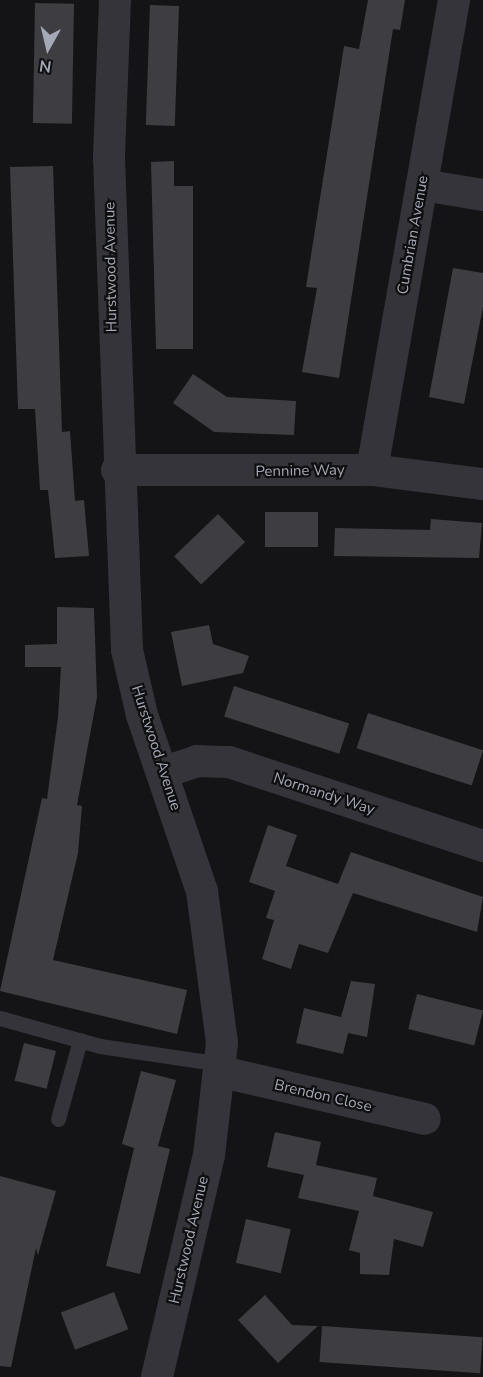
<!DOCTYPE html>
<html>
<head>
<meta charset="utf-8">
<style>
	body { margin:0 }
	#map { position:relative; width:483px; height:1377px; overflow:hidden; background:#141315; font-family:"Nunito Sans",sans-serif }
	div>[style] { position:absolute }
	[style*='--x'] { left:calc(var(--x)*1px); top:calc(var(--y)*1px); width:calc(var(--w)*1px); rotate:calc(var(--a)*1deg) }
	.building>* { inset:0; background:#3e3d42; transform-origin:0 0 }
	.service>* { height:15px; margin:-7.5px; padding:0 7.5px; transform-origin:7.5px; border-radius:7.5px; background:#34343a }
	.minor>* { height:32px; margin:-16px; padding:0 16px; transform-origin:16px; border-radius:16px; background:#34343a }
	span { translate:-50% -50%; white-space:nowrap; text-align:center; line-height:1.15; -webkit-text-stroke:4.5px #0f0e10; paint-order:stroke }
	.street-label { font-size:15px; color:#a5a8b6 }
	.north { position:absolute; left:18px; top:18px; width:60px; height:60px; -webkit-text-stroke:4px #0f0e10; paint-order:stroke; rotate:188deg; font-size:16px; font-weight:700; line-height:24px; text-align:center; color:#a5a8b6 }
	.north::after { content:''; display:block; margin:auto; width:21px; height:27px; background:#a5a8b6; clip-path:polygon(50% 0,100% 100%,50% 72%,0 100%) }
</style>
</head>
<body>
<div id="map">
	<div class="building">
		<div style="clip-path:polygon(368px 0,405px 0,400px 30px,393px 29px,339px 378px,302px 372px,317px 288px,306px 287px,344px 46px,359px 49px)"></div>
		<div style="left:35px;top:3px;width:39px;height:120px;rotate:1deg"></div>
		<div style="left:150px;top:5px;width:29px;height:120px;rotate:2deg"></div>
		<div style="clip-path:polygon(174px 161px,174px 186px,193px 186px,193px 349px,156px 349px,151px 162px)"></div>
		<div style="clip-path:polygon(53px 166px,62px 432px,70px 431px,75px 501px,84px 500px,89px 556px,55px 558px,48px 490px,40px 490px,35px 409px,18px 409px,10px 167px)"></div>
		<div style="clip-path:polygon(453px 268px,483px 273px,483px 307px,464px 404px,429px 397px)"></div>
		<div style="clip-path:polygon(193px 374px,227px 397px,296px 401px,294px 435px,214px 432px,173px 403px)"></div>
		<div style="left:265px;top:512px;width:53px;height:35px"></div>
		<div style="left:218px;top:514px;width:39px;height:61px;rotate:46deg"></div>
		<div style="clip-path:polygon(431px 519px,482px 523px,479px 558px,334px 556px,335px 528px,430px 530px)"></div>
		<div style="clip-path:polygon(57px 607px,94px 608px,97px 697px,77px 805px,82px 806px,78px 853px,53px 960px,187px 990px,177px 1034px,0 991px,42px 798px,47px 799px,58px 717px,61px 667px,25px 667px,25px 645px,57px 644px)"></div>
		<div style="clip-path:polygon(209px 625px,213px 644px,249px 656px,243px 673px,182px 686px,171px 632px)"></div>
		<div style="left:234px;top:686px;width:121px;height:32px;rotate:18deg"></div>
		<div style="left:368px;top:713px;width:121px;height:37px;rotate:18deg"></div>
		<div style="clip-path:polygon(268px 825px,297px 835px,286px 866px,338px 884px,351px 852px,483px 897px,477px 932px,353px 893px,328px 953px,299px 944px,291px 969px,262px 959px,274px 920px,266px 918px,275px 891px,249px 882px)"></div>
		<div style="clip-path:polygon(351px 981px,375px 984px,367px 1037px,348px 1033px,343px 1054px,296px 1043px,304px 1008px,341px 1017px)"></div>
		<div style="left:417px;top:994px;width:68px;height:36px;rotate:14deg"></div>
		<div style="left:24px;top:1043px;width:33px;height:39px;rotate:14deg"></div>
		<div style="clip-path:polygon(141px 1071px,176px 1080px,158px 1146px,170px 1149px,140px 1274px,106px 1266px,134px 1148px,122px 1144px)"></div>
		<div style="clip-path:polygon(275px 1132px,321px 1142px,316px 1165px,377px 1178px,373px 1196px,433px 1212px,423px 1247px,394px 1239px,389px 1275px,360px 1274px,360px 1253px,349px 1250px,359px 1211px,298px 1198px,304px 1175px,267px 1167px)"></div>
		<div style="clip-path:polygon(0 1176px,56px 1191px,38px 1255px,36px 1248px,11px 1367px,0 1366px)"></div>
		<div style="left:246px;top:1219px;width:46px;height:45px;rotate:13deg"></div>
		<div style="left:114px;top:1292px;width:40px;height:57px;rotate:69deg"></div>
		<div style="clip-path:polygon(265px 1295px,292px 1325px,318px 1326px,278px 1363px,238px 1320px)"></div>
		<div style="left:322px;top:1326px;width:161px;height:36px;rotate:4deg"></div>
	</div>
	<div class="service">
		<div style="--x:0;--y:1018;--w:104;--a:15.6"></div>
		<div style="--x:100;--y:1046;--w:123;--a:8.4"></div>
		<div style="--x:58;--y:1119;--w:82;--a:-74.4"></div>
	</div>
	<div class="minor">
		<div style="--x:115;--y:0;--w:158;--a:92.2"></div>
		<div style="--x:109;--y:158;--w:492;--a:87.9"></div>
		<div style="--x:127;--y:650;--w:67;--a:77"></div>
		<div style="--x:142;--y:715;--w:186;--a:71.2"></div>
		<div style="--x:202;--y:891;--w:153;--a:82.5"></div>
		<div style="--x:222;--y:1043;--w:113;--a:96.6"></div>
		<div style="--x:209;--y:1155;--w:228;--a:103.2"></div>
		<div style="--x:422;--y:185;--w:62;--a:9.3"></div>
		<div style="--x:117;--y:470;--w:255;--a:0"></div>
		<div style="--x:372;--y:470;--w:112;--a:7.2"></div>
		<div style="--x:372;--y:470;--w:477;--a:-80.1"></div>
		<div style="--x:164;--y:772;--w:35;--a:-18"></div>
		<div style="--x:197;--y:761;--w:32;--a:2"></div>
		<div style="--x:229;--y:762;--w:268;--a:18.3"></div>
		<div style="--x:222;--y:1072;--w:208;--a:13"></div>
	</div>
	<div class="street-label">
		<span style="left:413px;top:235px;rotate:-80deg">Cumbrian Avenue</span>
		<span style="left:111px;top:267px;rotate:-91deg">Hurstwood Avenue</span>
		<span style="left:300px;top:471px;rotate:-1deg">Pennine Way</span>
		<span style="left:156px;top:748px;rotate:72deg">Hurstwood Avenue</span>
		<span style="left:324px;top:794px;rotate:18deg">Normandy Way</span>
		<span style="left:323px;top:1096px;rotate:13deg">Brendon Close</span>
		<span style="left:189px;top:1240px;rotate:-77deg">Hurstwood Avenue</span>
	</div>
	<div class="north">N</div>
</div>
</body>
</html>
